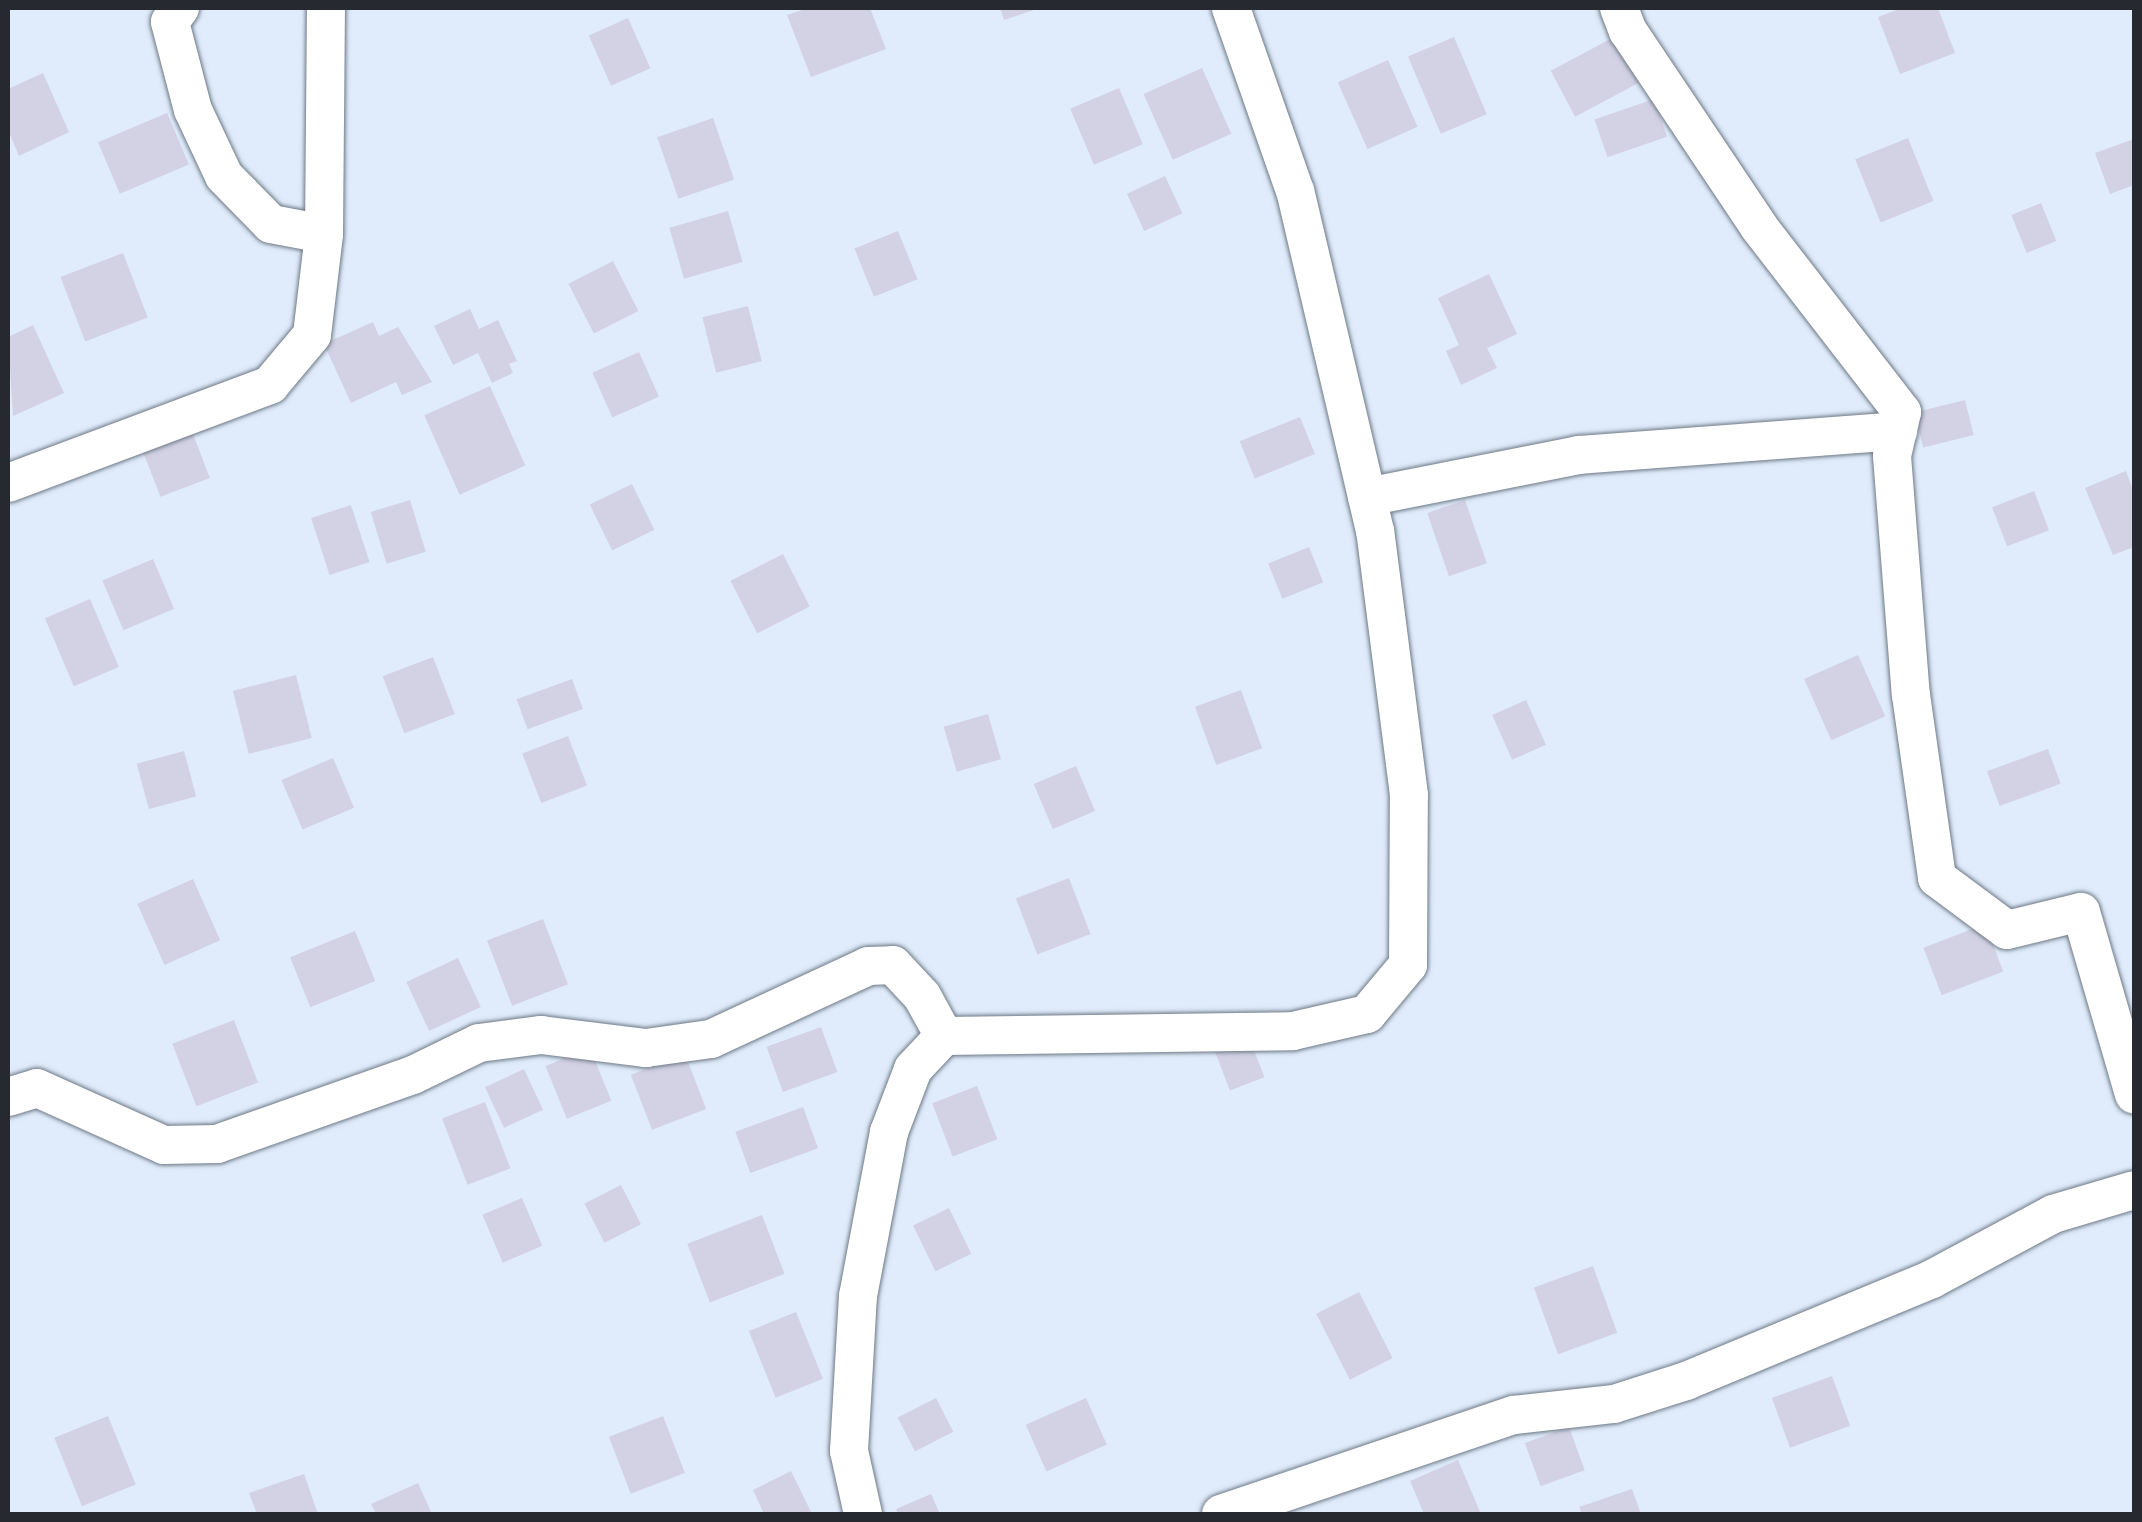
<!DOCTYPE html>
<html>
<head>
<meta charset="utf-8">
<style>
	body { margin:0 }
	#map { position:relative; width:2142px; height:1522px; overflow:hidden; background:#e0ecfb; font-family:Merriweather,serif }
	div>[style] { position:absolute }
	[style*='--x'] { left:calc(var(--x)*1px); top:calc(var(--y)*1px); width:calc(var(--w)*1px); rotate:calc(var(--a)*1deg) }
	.building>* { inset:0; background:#d3d2e4; transform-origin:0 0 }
	.roads { filter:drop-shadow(0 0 2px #6e7986) drop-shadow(0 0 2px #6e7986) }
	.minor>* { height:38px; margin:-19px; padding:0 19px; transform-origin:19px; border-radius:19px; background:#fff }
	span { translate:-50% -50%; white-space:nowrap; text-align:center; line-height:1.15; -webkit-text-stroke:10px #e0ecfb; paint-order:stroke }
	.frame { position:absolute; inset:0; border:10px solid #262a30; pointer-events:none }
</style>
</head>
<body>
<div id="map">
	<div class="building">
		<div style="clip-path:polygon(808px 8px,870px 8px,886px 49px,811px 77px,787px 15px)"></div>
		<div style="clip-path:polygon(1000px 8px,1040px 8px,1004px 20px)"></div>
		<div style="clip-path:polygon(1902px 8px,1938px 8px,1955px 53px,1900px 74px,1878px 17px)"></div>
		<div style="left:628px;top:18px;width:55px;height:43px;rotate:66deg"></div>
		<div style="left:1616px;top:36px;width:52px;height:74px;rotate:62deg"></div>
		<div style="left:1454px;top:37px;width:84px;height:50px;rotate:67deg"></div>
		<div style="left:1388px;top:60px;width:73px;height:55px;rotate:66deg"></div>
		<div style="left:1202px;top:68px;width:72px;height:64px;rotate:66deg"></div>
		<div style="clip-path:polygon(43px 73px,69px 132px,19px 156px,8px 130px,8px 89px)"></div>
		<div style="left:1119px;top:88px;width:61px;height:53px;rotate:67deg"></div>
		<div style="left:1654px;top:99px;width:40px;height:63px;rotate:71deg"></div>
		<div style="left:167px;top:113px;width:56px;height:75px;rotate:67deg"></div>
		<div style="left:713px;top:118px;width:65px;height:59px;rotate:71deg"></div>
		<div style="left:1908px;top:138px;width:68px;height:57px;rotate:68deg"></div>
		<div style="clip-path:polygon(2134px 139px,2134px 185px,2110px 194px,2095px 153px)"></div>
		<div style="left:1165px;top:176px;width:41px;height:42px;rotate:65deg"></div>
		<div style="left:2041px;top:203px;width:41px;height:32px;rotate:68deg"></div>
		<div style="left:728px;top:211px;width:53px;height:61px;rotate:74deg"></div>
		<div style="left:898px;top:231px;width:52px;height:47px;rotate:68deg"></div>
		<div style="left:123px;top:253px;width:69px;height:67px;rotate:69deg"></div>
		<div style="left:613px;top:261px;width:56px;height:50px;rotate:63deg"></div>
		<div style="clip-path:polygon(1489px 274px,1517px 334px,1487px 348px,1497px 368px,1461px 385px,1446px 351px,1459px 345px,1438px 298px)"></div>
		<div style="left:748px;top:306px;width:57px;height:47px;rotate:76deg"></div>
		<div style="clip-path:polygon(470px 309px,479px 329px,498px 320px,517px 361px,509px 364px,513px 373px,492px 383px,478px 353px,453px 365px,434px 326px)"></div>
		<div style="clip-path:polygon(373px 322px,379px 336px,398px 327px,432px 382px,402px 395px,396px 382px,351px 403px,324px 344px)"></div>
		<div style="clip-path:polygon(33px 325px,64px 393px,13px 416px,8px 337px)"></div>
		<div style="left:639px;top:352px;width:49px;height:51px;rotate:66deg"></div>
		<div style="left:490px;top:386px;width:87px;height:72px;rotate:66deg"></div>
		<div style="left:1965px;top:400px;width:36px;height:52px;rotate:76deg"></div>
		<div style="left:1300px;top:417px;width:40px;height:65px;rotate:68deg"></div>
		<div style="left:193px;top:434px;width:47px;height:53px;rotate:69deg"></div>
		<div style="clip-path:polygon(2126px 471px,2134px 493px,2134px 547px,2113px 555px,2085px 488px)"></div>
		<div style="left:632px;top:484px;width:51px;height:47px;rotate:64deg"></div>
		<div style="left:2034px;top:491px;width:42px;height:45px;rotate:69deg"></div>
		<div style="left:410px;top:500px;width:54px;height:41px;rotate:73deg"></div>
		<div style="left:1465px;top:500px;width:67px;height:40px;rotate:71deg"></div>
		<div style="left:351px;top:505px;width:60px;height:42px;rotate:72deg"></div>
		<div style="left:1309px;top:547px;width:38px;height:44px;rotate:68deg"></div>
		<div style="left:783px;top:554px;width:59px;height:59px;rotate:63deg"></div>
		<div style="left:153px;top:559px;width:54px;height:55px;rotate:67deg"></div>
		<div style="left:90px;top:599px;width:74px;height:49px;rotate:67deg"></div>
		<div style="left:1858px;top:655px;width:67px;height:59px;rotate:66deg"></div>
		<div style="left:433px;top:657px;width:61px;height:54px;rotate:69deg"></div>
		<div style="left:296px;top:675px;width:65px;height:65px;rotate:76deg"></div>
		<div style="left:572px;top:679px;width:32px;height:59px;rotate:70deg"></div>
		<div style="left:1241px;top:690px;width:62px;height:49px;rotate:70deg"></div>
		<div style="left:1526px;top:700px;width:49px;height:37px;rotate:66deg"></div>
		<div style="left:988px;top:714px;width:47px;height:46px;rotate:74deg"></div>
		<div style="left:568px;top:736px;width:53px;height:49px;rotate:69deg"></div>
		<div style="left:2048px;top:749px;width:37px;height:65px;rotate:70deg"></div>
		<div style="left:184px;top:751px;width:47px;height:49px;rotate:75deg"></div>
		<div style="left:333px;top:758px;width:54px;height:56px;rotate:67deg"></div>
		<div style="left:1076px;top:766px;width:49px;height:46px;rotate:67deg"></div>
		<div style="left:1069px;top:878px;width:60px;height:57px;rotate:69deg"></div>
		<div style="left:193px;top:879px;width:67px;height:61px;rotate:66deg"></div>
		<div style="left:543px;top:919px;width:70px;height:60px;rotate:69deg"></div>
		<div style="left:1985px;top:924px;width:51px;height:66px;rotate:69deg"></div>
		<div style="left:355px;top:931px;width:54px;height:70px;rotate:68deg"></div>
		<div style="left:458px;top:958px;width:54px;height:57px;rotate:65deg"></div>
		<div style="left:234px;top:1020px;width:67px;height:66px;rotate:69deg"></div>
		<div style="left:821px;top:1027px;width:48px;height:58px;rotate:70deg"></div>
		<div style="left:1249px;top:1037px;width:43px;height:37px;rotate:69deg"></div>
		<div style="left:590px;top:1048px;width:57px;height:48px;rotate:68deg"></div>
		<div style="left:685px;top:1054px;width:59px;height:58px;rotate:69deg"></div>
		<div style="left:524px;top:1069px;width:45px;height:43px;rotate:65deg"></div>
		<div style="left:977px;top:1086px;width:57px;height:48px;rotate:69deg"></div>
		<div style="left:485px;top:1102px;width:71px;height:46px;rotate:69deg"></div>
		<div style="left:803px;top:1107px;width:44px;height:72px;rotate:70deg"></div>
		<div style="left:621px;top:1185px;width:44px;height:41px;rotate:63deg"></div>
		<div style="left:522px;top:1198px;width:52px;height:43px;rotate:67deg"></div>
		<div style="left:949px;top:1208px;width:51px;height:40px;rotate:64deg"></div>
		<div style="left:762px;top:1215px;width:63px;height:80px;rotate:69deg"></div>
		<div style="left:1593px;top:1266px;width:71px;height:63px;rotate:70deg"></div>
		<div style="left:1359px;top:1292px;width:74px;height:48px;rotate:63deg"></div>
		<div style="left:796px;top:1312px;width:72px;height:51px;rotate:68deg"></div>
		<div style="left:1832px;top:1376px;width:53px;height:64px;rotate:70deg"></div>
		<div style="left:936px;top:1398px;width:38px;height:43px;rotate:63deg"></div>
		<div style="left:1086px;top:1398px;width:51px;height:66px;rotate:66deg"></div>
		<div style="left:108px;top:1416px;width:74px;height:58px;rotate:68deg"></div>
		<div style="left:663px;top:1416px;width:61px;height:58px;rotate:69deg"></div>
		<div style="left:1569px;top:1427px;width:46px;height:47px;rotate:70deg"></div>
		<div style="clip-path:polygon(1458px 1460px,1481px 1514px,1424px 1514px,1410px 1481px)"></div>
		<div style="clip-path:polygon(791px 1471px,812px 1514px,764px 1514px,753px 1490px)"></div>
		<div style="clip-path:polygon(304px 1474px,318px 1514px,257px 1514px,249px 1493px)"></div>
		<div style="clip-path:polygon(418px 1483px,432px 1514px,376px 1514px,371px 1504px)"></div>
		<div style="clip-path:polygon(1632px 1489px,1641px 1514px,1582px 1514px,1579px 1507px)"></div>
		<div style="clip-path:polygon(931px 1494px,940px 1514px,898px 1514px,896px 1509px)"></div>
	</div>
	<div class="roads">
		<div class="minor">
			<div style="--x:180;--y:8;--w:17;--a:126"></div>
			<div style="--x:170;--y:22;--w:91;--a:75.4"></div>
			<div style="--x:193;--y:110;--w:73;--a:64.8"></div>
			<div style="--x:224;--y:176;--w:67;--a:45.6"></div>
			<div style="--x:271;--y:224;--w:54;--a:10.7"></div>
			<div style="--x:1619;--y:8;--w:25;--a:69"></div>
			<div style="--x:1628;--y:31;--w:236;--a:56.2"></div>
			<div style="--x:1759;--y:227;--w:234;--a:52.3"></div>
			<div style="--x:1902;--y:412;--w:45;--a:102.8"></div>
			<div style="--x:1892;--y:456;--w:240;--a:85.5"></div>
			<div style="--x:1911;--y:695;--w:185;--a:81.9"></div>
			<div style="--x:1937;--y:878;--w:87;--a:36.6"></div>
			<div style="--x:2007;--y:930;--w:76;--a:-13.7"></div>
			<div style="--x:2081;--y:912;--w:190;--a:73.8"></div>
			<div style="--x:8;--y:483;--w:280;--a:-20.5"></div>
			<div style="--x:270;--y:385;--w:65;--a:-50"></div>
			<div style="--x:312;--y:335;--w:102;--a:-83.2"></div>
			<div style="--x:324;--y:234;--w:226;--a:-89.5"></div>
			<div style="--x:1367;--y:497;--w:216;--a:-11.2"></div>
			<div style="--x:1579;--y:455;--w:320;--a:-4.3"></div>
			<div style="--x:8;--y:1097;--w:30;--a:-17"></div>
			<div style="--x:37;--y:1088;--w:139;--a:24.2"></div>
			<div style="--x:164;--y:1145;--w:53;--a:-1.1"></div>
			<div style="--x:217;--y:1144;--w:208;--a:-19.4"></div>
			<div style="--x:413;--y:1075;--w:73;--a:-25.9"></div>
			<div style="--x:479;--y:1043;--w:63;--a:-7.4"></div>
			<div style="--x:541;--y:1035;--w:106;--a:7.1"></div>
			<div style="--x:646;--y:1048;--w:66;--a:-7.9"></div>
			<div style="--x:711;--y:1039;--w:173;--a:-24.9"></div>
			<div style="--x:868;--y:966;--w:25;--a:-2"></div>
			<div style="--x:893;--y:965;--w:42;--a:46.9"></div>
			<div style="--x:922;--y:996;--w:46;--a:61.2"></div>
			<div style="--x:863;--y:1514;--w:65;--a:-102.5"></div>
			<div style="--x:849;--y:1451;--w:155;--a:-86.7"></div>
			<div style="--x:858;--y:1296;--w:167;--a:-79.3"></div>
			<div style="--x:889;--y:1132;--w:67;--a:-69.1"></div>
			<div style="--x:913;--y:1069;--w:45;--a:-46.8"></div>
			<div style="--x:944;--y:1036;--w:349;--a:-0.8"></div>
			<div style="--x:1293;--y:1031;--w:76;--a:-12.9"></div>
			<div style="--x:1367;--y:1014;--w:64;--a:-50.1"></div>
			<div style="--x:1408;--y:965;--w:170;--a:-89.7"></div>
			<div style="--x:1409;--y:795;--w:266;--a:-97.3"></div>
			<div style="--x:1375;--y:531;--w:349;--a:-103.2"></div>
			<div style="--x:1295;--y:191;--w:194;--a:-109.3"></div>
			<div style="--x:1221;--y:1514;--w:309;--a:-18.7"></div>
			<div style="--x:1514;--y:1415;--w:101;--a:-6.3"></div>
			<div style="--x:1614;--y:1404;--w:76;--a:-17.7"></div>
			<div style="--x:1686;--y:1381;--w:266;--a:-22.5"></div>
			<div style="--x:1932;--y:1279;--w:137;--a:-28.2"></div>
			<div style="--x:2053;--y:1214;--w:84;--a:-16.5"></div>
		</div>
	</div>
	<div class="frame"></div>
</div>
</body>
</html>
